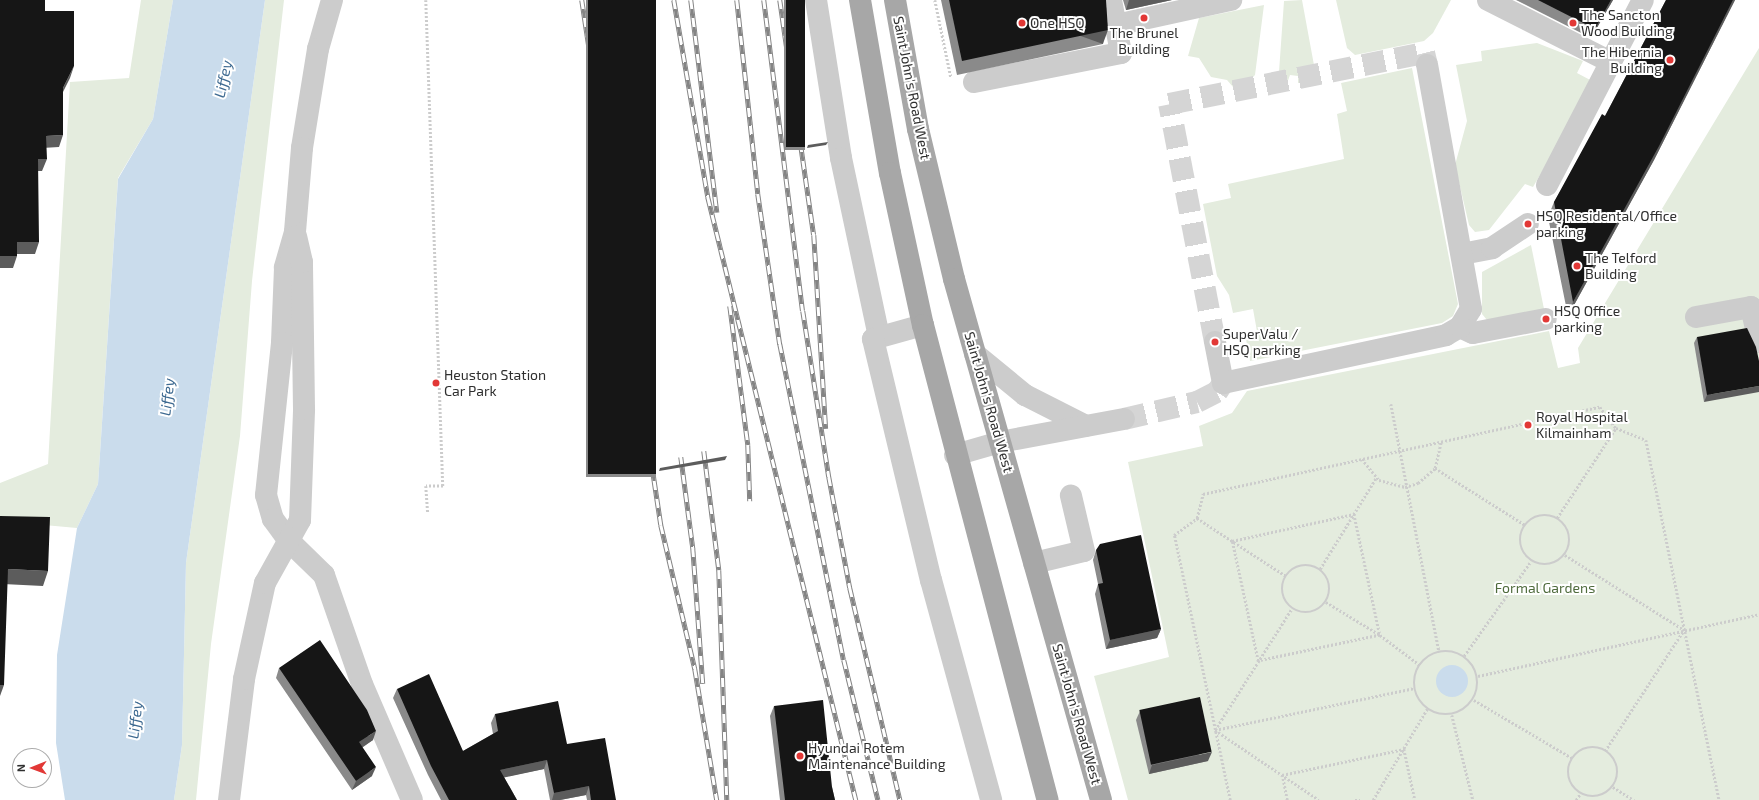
<!DOCTYPE html>
<html>
<head>
<meta charset="utf-8">
<style>
	body { margin:0 }
	#map { position:relative; width:1759px; height:800px; overflow:hidden; background:#fff; font-family:"Exo 2",sans-serif }
	div>[style] { position:absolute }
	[style*='--x'] { left:calc(var(--x)*1px); top:calc(var(--y)*1px); width:calc(var(--w)*1px); rotate:calc(var(--a)*1deg) }
	.green>* { inset:0; background:#e4ecde }
	.water>* { inset:0; background:#cadcec }
	.round { border-radius:50% }
	.minor-tunnel>* { height:22px; margin-top:-11px; transform-origin:0; background:repeating-linear-gradient(90deg,#d5d5d5 0 22px,transparent 0 33px) }
	.path>* { height:2.5px; margin-top:-1.25px; transform-origin:0; background:repeating-linear-gradient(90deg,#ccc 0 2px,transparent 0 4px) }
	.path>.ring { margin:-1.25px; padding:0; box-sizing:content-box; background:none; border:2.5px solid #ccc; border-radius:50% }
	.minor>* { height:22px; margin:-11px; padding:0 11px; transform-origin:11px; border-radius:11px; background:#ccc }
	.major>* { height:22px; margin:-11px; padding:0 11px; transform-origin:11px; border-radius:11px; background:#a7a7a7 }
	.rail>* { height:4.5px; margin-top:-2.25px; transform-origin:0; background:repeating-linear-gradient(90deg,#fff 0 9px,#848484 0 18px); box-sizing:border-box; border-block:1px solid #848484 }
	.wall>* { inset:0; background:#8a8a8a; transform-origin:0 0 }
	.shaded-wall>* { inset:0; background:#5c5c5c; transform-origin:0 0 }
	.building>* { inset:0; background:#161616; transform-origin:0 0 }
	.dots>* { width:11px; height:11px; translate:-50% -50%; box-sizing:border-box; border:2px solid #fff; border-radius:50% }
	span { translate:-50% -50%; white-space:nowrap; text-align:center; line-height:1.15; -webkit-text-stroke:4px #fff; paint-order:stroke }
	.poi-label { font-size:14px; color:#2f2f2f }
	.left { translate:0 -50%; text-align:left }
	.right { translate:-100% -50%; text-align:right }
	.street-label { font-size:14px; color:#2f2f2f }
	.park-label { font-size:14px; color:#4f6b3d }
	.water-label { font-size:15px; color:#3e6a91; font-style:italic }
	.north { position:absolute; left:12px; top:748px; width:40px; height:40px; box-sizing:border-box; background:#fff; border:1px solid #acacac; border-radius:50%; rotate:269deg; font-size:11px; font-weight:700; line-height:16px; text-align:center; color:#2f2f2f }
	.north::after { content:''; display:block; margin:auto; width:14px; height:18px; background:#e23836; clip-path:polygon(50% 0,100% 100%,50% 72%,0 100%) }
</style>
</head>
<body>
<div id="map">
	<div class="green">
		<div style="clip-path:polygon(141px 0,173px 0,153px 119px,118px 178px,98px 484px,77px 528px,0 521px,0 483px,48px 464px,70px 82px,129px 78px)"></div>
		<div style="clip-path:polygon(265px 0,284px 0,252px 281px,240px 436px,211px 644px,196px 800px,174px 800px,182px 745px,186px 563px)"></div>
		<div style="clip-path:polygon(1302px 0,1316px 76px,1309px 74px,1307px 82px,1298px 83px,1298px 76px,1290px 75px,1286px 86px,1278px 86px,1284px 1px)"></div>
		<div style="clip-path:polygon(1336px 0,1451px 0,1433px 33px,1424px 41px,1355px 55px,1347px 48px)"></div>
		<div style="clip-path:polygon(1264px 5px,1255px 75px,1245px 85px,1240px 82px,1233px 87px,1227px 80px,1211px 77px,1199px 58px,1188px 56px,1199px 18px)"></div>
		<div style="clip-path:polygon(1537px 43px,1583px 61px,1577px 73px,1594px 82px,1533px 187px,1525px 184px,1489px 230px,1475px 232px,1469px 225px,1455px 165px,1467px 121px,1456px 65px,1482px 61px,1481px 51px)"></div>
		<div style="clip-path:polygon(1759px 48px,1759px 800px,1128px 800px,1094px 676px,1169px 657px,1128px 462px,1203px 446px,1199px 426px,1232px 413px,1247px 391px,1549px 331px,1558px 368px,1580px 363px,1578px 348px)"></div>
		<div style="clip-path:polygon(1412px 68px,1458px 304px,1453px 316px,1442px 323px,1250px 361px,1246px 339px,1258px 337px,1253px 309px,1233px 313px,1229px 295px,1217px 276px,1203px 204px,1231px 198px,1228px 184px,1344px 159px,1337px 114px,1347px 111px,1341px 83px)"></div>
		<div style="clip-path:polygon(1531px 245px,1544px 309px,1487px 320px,1482px 314px,1482px 272px)"></div>
	</div>
	<div class="water">
		<div style="clip-path:polygon(173px 0,265px 0,186px 563px,182px 745px,174px 800px,65px 800px,56px 743px,57px 655px,77px 528px,98px 484px,118px 179px,153px 119px)"></div>
		<div class="round" style="left:1436px;top:665px;width:32px;height:32px"></div>
	</div>
	<div class="minor-tunnel">
		<div style="--x:1215;--y:342;--w:242;--a:-100.9"></div>
		<div style="--x:1169;--y:104;--w:260;--a:-11.3"></div>
		<div style="--x:1424;--y:53;--w:12;--a:76"></div>
		<div style="--x:1124;--y:419;--w:75;--a:-13.1"></div>
		<div style="--x:1197;--y:402;--w:22;--a:-27"></div>
		<div style="--x:1217;--y:392;--w:11;--a:-56"></div>
	</div>
	<div class="path">
		<div style="--x:426;--y:0;--w:486;--a:88"></div>
		<div style="--x:443;--y:486;--w:17;--a:180"></div>
		<div style="--x:426;--y:486;--w:26;--a:86"></div>
		<div style="--x:935;--y:0;--w:79;--a:78.3"></div>
		<div style="--x:1391;--y:404;--w:253;--a:79"></div>
		<div style="--x:1362;--y:459;--w:27;--a:51"></div>
		<div style="--x:1379;--y:480;--w:27;--a:15"></div>
		<div style="--x:1405;--y:487;--w:14;--a:-17"></div>
		<div style="--x:1418;--y:483;--w:23;--a:-41"></div>
		<div style="--x:1435;--y:468;--w:27;--a:-77"></div>
		<div style="--x:1435;--y:468;--w:107;--a:32.3"></div>
		<div style="--x:1354;--y:514;--w:124;--a:77.9"></div>
		<div style="--x:1380;--y:635;--w:125;--a:168"></div>
		<div style="--x:1258;--y:661;--w:123;--a:-102.2"></div>
		<div style="--x:1232;--y:541;--w:125;--a:-12.5"></div>
		<div class="ring" style="left:1520px;top:515px;width:47.5px;height:47.5px"></div>
		<div style="--x:1197;--y:518;--w:106;--a:33.1"></div>
		<div style="--x:1557;--y:518;--w:108;--a:-56.8"></div>
		<div style="--x:1565;--y:555;--w:141;--a:32.2"></div>
		<div class="ring" style="left:1282px;top:565px;width:45.5px;height:45.5px"></div>
		<div style="--x:1320;--y:569;--w:107;--a:-58.4"></div>
		<div style="--x:1326;--y:602;--w:63;--a:31.4"></div>
		<div style="--x:1380;--y:635;--w:50;--a:36.9"></div>
		<div class="ring" style="left:1414px;top:651px;width:61.5px;height:61.5px"></div>
		<div style="--x:1464;--y:656;--w:116;--a:-54.8"></div>
		<div style="--x:1478;--y:676;--w:288;--a:-12.4"></div>
		<div style="--x:1474;--y:700;--w:114;--a:30.6"></div>
		<div style="--x:1452;--y:715;--w:88;--a:76.1"></div>
		<div style="--x:1215;--y:730;--w:204;--a:-11.9"></div>
		<div style="--x:1215;--y:730;--w:144;--a:-57.7"></div>
		<div style="--x:1215;--y:730;--w:125;--a:33.9"></div>
		<div class="ring" style="left:1568px;top:747px;width:47.5px;height:47.5px"></div>
		<div style="--x:1605;--y:751;--w:145;--a:-56.9"></div>
		<div style="--x:1613;--y:787;--w:25;--a:32"></div>
		<div style="--x:1230;--y:800;--w:271;--a:-101.9"></div>
		<div style="--x:1174;--y:535;--w:29;--a:-36"></div>
		<div style="--x:1197;--y:518;--w:25;--a:-76"></div>
		<div style="--x:1203;--y:494;--w:406;--a:-12.4"></div>
		<div style="--x:1600;--y:407;--w:26;--a:53"></div>
		<div style="--x:1616;--y:428;--w:32;--a:22"></div>
		<div style="--x:1646;--y:440;--w:367;--a:78.5"></div>
		<div style="--x:1287;--y:800;--w:25;--a:-101"></div>
		<div style="--x:1282;--y:775;--w:125;--a:-12"></div>
		<div style="--x:1404;--y:749;--w:52;--a:77.8"></div>
		<div style="--x:1355;--y:800;--w:5;--a:0"></div>
		<div style="--x:1373;--y:800;--w:106;--a:-59.3"></div>
		<div style="--x:1576;--y:800;--w:7;--a:-56"></div>
	</div>
	<div class="minor">
		<div style="--x:332;--y:0;--w:51;--a:105.9"></div>
		<div style="--x:318;--y:49;--w:100;--a:99.2"></div>
		<div style="--x:302;--y:148;--w:84;--a:94.8"></div>
		<div style="--x:295;--y:232;--w:37;--a:106"></div>
		<div style="--x:285;--y:268;--w:75;--a:92.3"></div>
		<div style="--x:282;--y:343;--w:153;--a:96"></div>
		<div style="--x:266;--y:495;--w:25;--a:74"></div>
		<div style="--x:273;--y:519;--w:26;--a:54"></div>
		<div style="--x:288;--y:540;--w:50;--a:44.2"></div>
		<div style="--x:324;--y:575;--w:115;--a:70.8"></div>
		<div style="--x:362;--y:684;--w:126;--a:66.7"></div>
		<div style="--x:816;--y:0;--w:160;--a:81"></div>
		<div style="--x:841;--y:158;--w:183;--a:78"></div>
		<div style="--x:1488;--y:0;--w:138;--a:26.8"></div>
		<div style="--x:1116;--y:25;--w:118;--a:-12.3"></div>
		<div style="--x:974;--y:82;--w:150;--a:-11.2"></div>
		<div style="--x:1121;--y:53;--w:54;--a:-100.7"></div>
		<div style="--x:1547;--y:185;--w:208;--a:-62.6"></div>
		<div style="--x:1462;--y:254;--w:31;--a:-11"></div>
		<div style="--x:1492;--y:248;--w:43;--a:-33.7"></div>
		<div style="--x:1696;--y:317;--w:56;--a:-10.3"></div>
		<div style="--x:1751;--y:307;--w:36;--a:77"></div>
		<div style="--x:923;--y:325;--w:52;--a:164.4"></div>
		<div style="--x:873;--y:339;--w:248;--a:76.5"></div>
		<div style="--x:931;--y:580;--w:228;--a:74.7"></div>
		<div style="--x:1460;--y:327;--w:14;--a:25"></div>
		<div style="--x:1473;--y:333;--w:74;--a:-10.9"></div>
		<div style="--x:1215;--y:342;--w:42;--a:79"></div>
		<div style="--x:1223;--y:383;--w:228;--a:-12.1"></div>
		<div style="--x:1446;--y:335;--w:16;--a:-30"></div>
		<div style="--x:1460;--y:327;--w:21;--a:-59"></div>
		<div style="--x:1471;--y:309;--w:248;--a:-100.2"></div>
		<div style="--x:975;--y:354;--w:65;--a:39.4"></div>
		<div style="--x:1025;--y:395;--w:68;--a:26.9"></div>
		<div style="--x:955;--y:455;--w:47;--a:-16.1"></div>
		<div style="--x:1000;--y:442;--w:126;--a:-10.5"></div>
		<div style="--x:1034;--y:563;--w:51;--a:-13.5"></div>
		<div style="--x:1084;--y:551;--w:57;--a:-103.3"></div>
		<div style="--x:229;--y:800;--w:122;--a:-82.9"></div>
		<div style="--x:244;--y:679;--w:98;--a:-77.7"></div>
		<div style="--x:265;--y:583;--w:72;--a:-60.9"></div>
		<div style="--x:300;--y:520;--w:111;--a:-87.9"></div>
		<div style="--x:304;--y:409;--w:147;--a:-90.8"></div>
		<div style="--x:302;--y:262;--w:26;--a:-103"></div>
	</div>
	<div class="major">
		<div style="--x:860;--y:0;--w:176;--a:80.2"></div>
		<div style="--x:890;--y:173;--w:156;--a:77.8"></div>
		<div style="--x:923;--y:325;--w:491;--a:75.3"></div>
		<div style="--x:895;--y:0;--w:131;--a:79.9"></div>
		<div style="--x:918;--y:129;--w:154;--a:76.5"></div>
		<div style="--x:954;--y:279;--w:541;--a:74.24"></div>
	</div>
	<div class="rail">
		<div style="--x:582;--y:0;--w:531;--a:81.44"></div>
		<div style="--x:661;--y:525;--w:148;--a:76.7"></div>
		<div style="--x:695;--y:669;--w:133;--a:80.5"></div>
		<div style="--x:674;--y:0;--w:200;--a:80.2"></div>
		<div style="--x:708;--y:197;--w:621;--a:76.21"></div>
		<div style="--x:691;--y:0;--w:214;--a:83"></div>
		<div style="--x:737;--y:0;--w:195;--a:83.8"></div>
		<div style="--x:758;--y:194;--w:152;--a:81.7"></div>
		<div style="--x:780;--y:344;--w:322;--a:78.6"></div>
		<div style="--x:844;--y:660;--w:144;--a:76.3"></div>
		<div style="--x:764;--y:0;--w:313;--a:82.9"></div>
		<div style="--x:803;--y:311;--w:168;--a:81.1"></div>
		<div style="--x:829;--y:477;--w:113;--a:79.3"></div>
		<div style="--x:850;--y:588;--w:218;--a:76.7"></div>
		<div style="--x:780;--y:0;--w:237;--a:81.8"></div>
		<div style="--x:814;--y:235;--w:194;--a:86.5"></div>
		<div style="--x:730;--y:306;--w:140;--a:82.6"></div>
		<div style="--x:748;--y:445;--w:56;--a:88"></div>
		<div style="--x:704;--y:451;--w:120;--a:82.8"></div>
		<div style="--x:719;--y:570;--w:230;--a:88"></div>
		<div style="--x:681;--y:457;--w:92;--a:82.5"></div>
		<div style="--x:693;--y:548;--w:136;--a:85.8"></div>
	</div>
	<div class="wall">
		<div style="left:586px;top:0;width:70px;height:477px"></div>
		<div style="left:784px;top:0;width:21px;height:150px"></div>
		<div style="clip-path:polygon(941px 0,1106px 0,1103px 44px,957px 75px)"></div>
		<div style="clip-path:polygon(1123px 0,1172px 0,1126px 10px)"></div>
		<div style="clip-path:polygon(1516px 0,1613px 0,1591px 38px)"></div>
		<div style="clip-path:polygon(1666px 0,1735px 0,1654px 160px,1568px 316px,1548px 217px,1554px 202px,1605px 116px)"></div>
		<div style="clip-path:polygon(1697px 337px,1756px 347px,1704px 402px,1694px 343px)"></div>
		<div style="clip-path:polygon(1096px 550px,1161px 629px,1157px 638px,1106px 649px,1095px 594px,1098px 584px,1093px 560px)"></div>
		<div style="clip-path:polygon(279px 668px,373px 740px,362px 747px,372px 776px,352px 790px,276px 678px)"></div>
		<div style="clip-path:polygon(397px 689px,463px 751px,493px 734px,491px 723px,495px 714px,567px 744px,616px 800px,587px 800px,586px 795px,560px 800px,550px 800px,544px 769px,504px 777px,517px 800px,441px 800px,428px 775px,393px 698px)"></div>
		<div style="clip-path:polygon(774px 706px,832px 787px,835px 800px,780px 800px,770px 716px)"></div>
		<div style="clip-path:polygon(1140px 711px,1208px 761px,1149px 774px,1136px 720px)"></div>
	</div>
	<div class="shaded-wall">
		<div style="clip-path:polygon(1129px 0,1172px 0,1126px 10px)"></div>
		<div style="clip-path:polygon(1611px 0,1613px 0,1591px 38px,1595px 29px)"></div>
		<div style="clip-path:polygon(1733px 0,1735px 0,1654px 160px,1568px 316px,1573px 302px)"></div>
		<div style="left:1108px;top:30px;width:15px;height:149px;rotate:110deg"></div>
		<div style="clip-path:polygon(74px 66px,70px 78px,59px 100px,63px 88px)"></div>
		<div style="clip-path:polygon(63px 135px,59px 147px,42px 148px,46px 136px)"></div>
		<div style="clip-path:polygon(828px 142px,826px 145px,807px 148px,808px 145px)"></div>
		<div style="clip-path:polygon(38px 159px,47px 159px,42px 171px,34px 171px)"></div>
		<div style="clip-path:polygon(17px 242px,39px 242px,35px 254px,12px 254px)"></div>
		<div style="clip-path:polygon(0 256px,17px 256px,13px 268px,0 268px)"></div>
		<div style="clip-path:polygon(1759px 386px,1759px 392px,1704px 402px,1707px 395px)"></div>
		<div style="clip-path:polygon(727px 456px,725px 460px,659px 471px,660px 468px)"></div>
		<div style="clip-path:polygon(8px 569px,48px 571px,43px 586px,3px 584px)"></div>
		<div style="clip-path:polygon(1161px 629px,1157px 638px,1106px 649px,1110px 640px)"></div>
		<div style="clip-path:polygon(0 685px,4px 685px,0 696px)"></div>
		<div style="clip-path:polygon(376px 731px,373px 740px,356px 752px,359px 742px)"></div>
		<div style="clip-path:polygon(1212px 752px,1208px 761px,1149px 774px,1152px 765px)"></div>
		<div style="clip-path:polygon(547px 760px,544px 769px,497px 779px,500px 770px)"></div>
		<div style="clip-path:polygon(376px 767px,372px 776px,352px 790px,356px 781px)"></div>
		<div style="clip-path:polygon(589px 786px,586px 795px,560px 800px,552px 800px,554px 793px)"></div>
	</div>
	<div class="building">
		<div style="clip-path:polygon(0 0,45px 0,45px 11px,74px 11px,74px 66px,63px 88px,63px 135px,46px 136px,47px 159px,38px 159px,39px 242px,17px 242px,17px 256px,0 256px)"></div>
		<div style="left:588px;top:0;width:68px;height:474px"></div>
		<div style="left:786px;top:0;width:19px;height:147px"></div>
		<div style="clip-path:polygon(949px 0,1106px 0,1108px 30px,962px 61px)"></div>
		<div style="clip-path:polygon(1538px 0,1611px 0,1595px 29px)"></div>
		<div style="clip-path:polygon(1666px 0,1733px 0,1659px 146px,1573px 302px,1554px 202px,1602px 114px,1605px 116px)"></div>
		<div style="clip-path:polygon(1747px 328px,1756px 347px,1759px 361px,1759px 386px,1707px 395px,1697px 337px)"></div>
		<div style="clip-path:polygon(0 516px,50px 517px,48px 571px,8px 569px,4px 685px,0 685px)"></div>
		<div style="clip-path:polygon(1141px 535px,1161px 629px,1110px 640px,1098px 584px,1103px 583px,1096px 550px,1100px 544px)"></div>
		<div style="clip-path:polygon(320px 640px,367px 710px,376px 731px,359px 742px,376px 767px,356px 781px,279px 668px)"></div>
		<div style="clip-path:polygon(429px 674px,463px 751px,498px 731px,495px 714px,558px 701px,567px 744px,605px 738px,616px 800px,591px 800px,589px 786px,554px 793px,547px 760px,500px 770px,517px 800px,449px 800px,431px 766px,397px 689px)"></div>
		<div style="left:1200px;top:697px;width:56px;height:62px;rotate:78deg"></div>
		<div style="clip-path:polygon(823px 700px,832px 787px,835px 800px,785px 800px,774px 706px)"></div>
	</div>
	<div class="dots">
		<div style="left:1144px;top:18px;background:#e23836"></div>
		<div style="left:1022px;top:23px;background:#e23836"></div>
		<div style="left:1573px;top:23px;background:#e23836"></div>
		<div style="left:1670px;top:60px;background:#e23836"></div>
		<div style="left:1528px;top:224px;background:#e23836"></div>
		<div style="left:1577px;top:266px;background:#e23836"></div>
		<div style="left:1546px;top:319px;background:#e23836"></div>
		<div style="left:1215px;top:342px;background:#e23836"></div>
		<div style="left:436px;top:383px;background:#e23836"></div>
		<div style="left:1528px;top:425px;background:#e23836"></div>
		<div style="left:800px;top:756px;background:#e23836"></div>
	</div>
	<div class="poi-label">
		<span class="left" style="left:1581px;top:23px">The Sancton<br>Wood Building</span>
		<span class="left" style="left:1030px;top:23px">One HSQ</span>
		<span style="left:1144px;top:41px">The Brunel<br>Building</span>
		<span class="right" style="left:1662px;top:60px">The Hibernia<br>Building</span>
		<span class="left" style="left:1536px;top:224px">HSQ Residental/Office<br>parking</span>
		<span class="left" style="left:1585px;top:266px">The Telford<br>Building</span>
		<span class="left" style="left:1554px;top:319px">HSQ Office<br>parking</span>
		<span class="left" style="left:1223px;top:342px">SuperValu /<br>HSQ parking</span>
		<span class="left" style="left:444px;top:383px">Heuston Station<br>Car Park</span>
		<span class="left" style="left:1536px;top:425px">Royal Hospital<br>Kilmainham</span>
		<span class="left" style="left:808px;top:756px">Hyundai Rotem<br>Maintenance Building</span>
	</div>
	<div class="street-label">
		<span style="left:912px;top:88px;rotate:79deg">Saint John's Road West</span>
		<span style="left:989px;top:402px;rotate:74deg">Saint John's Road West</span>
		<span style="left:1077px;top:714px;rotate:74deg">Saint John's Road West</span>
	</div>
	<div class="park-label">
		<span style="left:1545px;top:588px">Formal Gardens</span>
	</div>
	<div class="water-label">
		<span style="left:223px;top:79px;rotate:-78deg">Liffey</span>
		<span style="left:167px;top:397px;rotate:-84deg">Liffey</span>
		<span style="left:135px;top:720px;rotate:-84deg">Liffey</span>
	</div>
	<div class="north">N</div>
</div>
</body>
</html>
